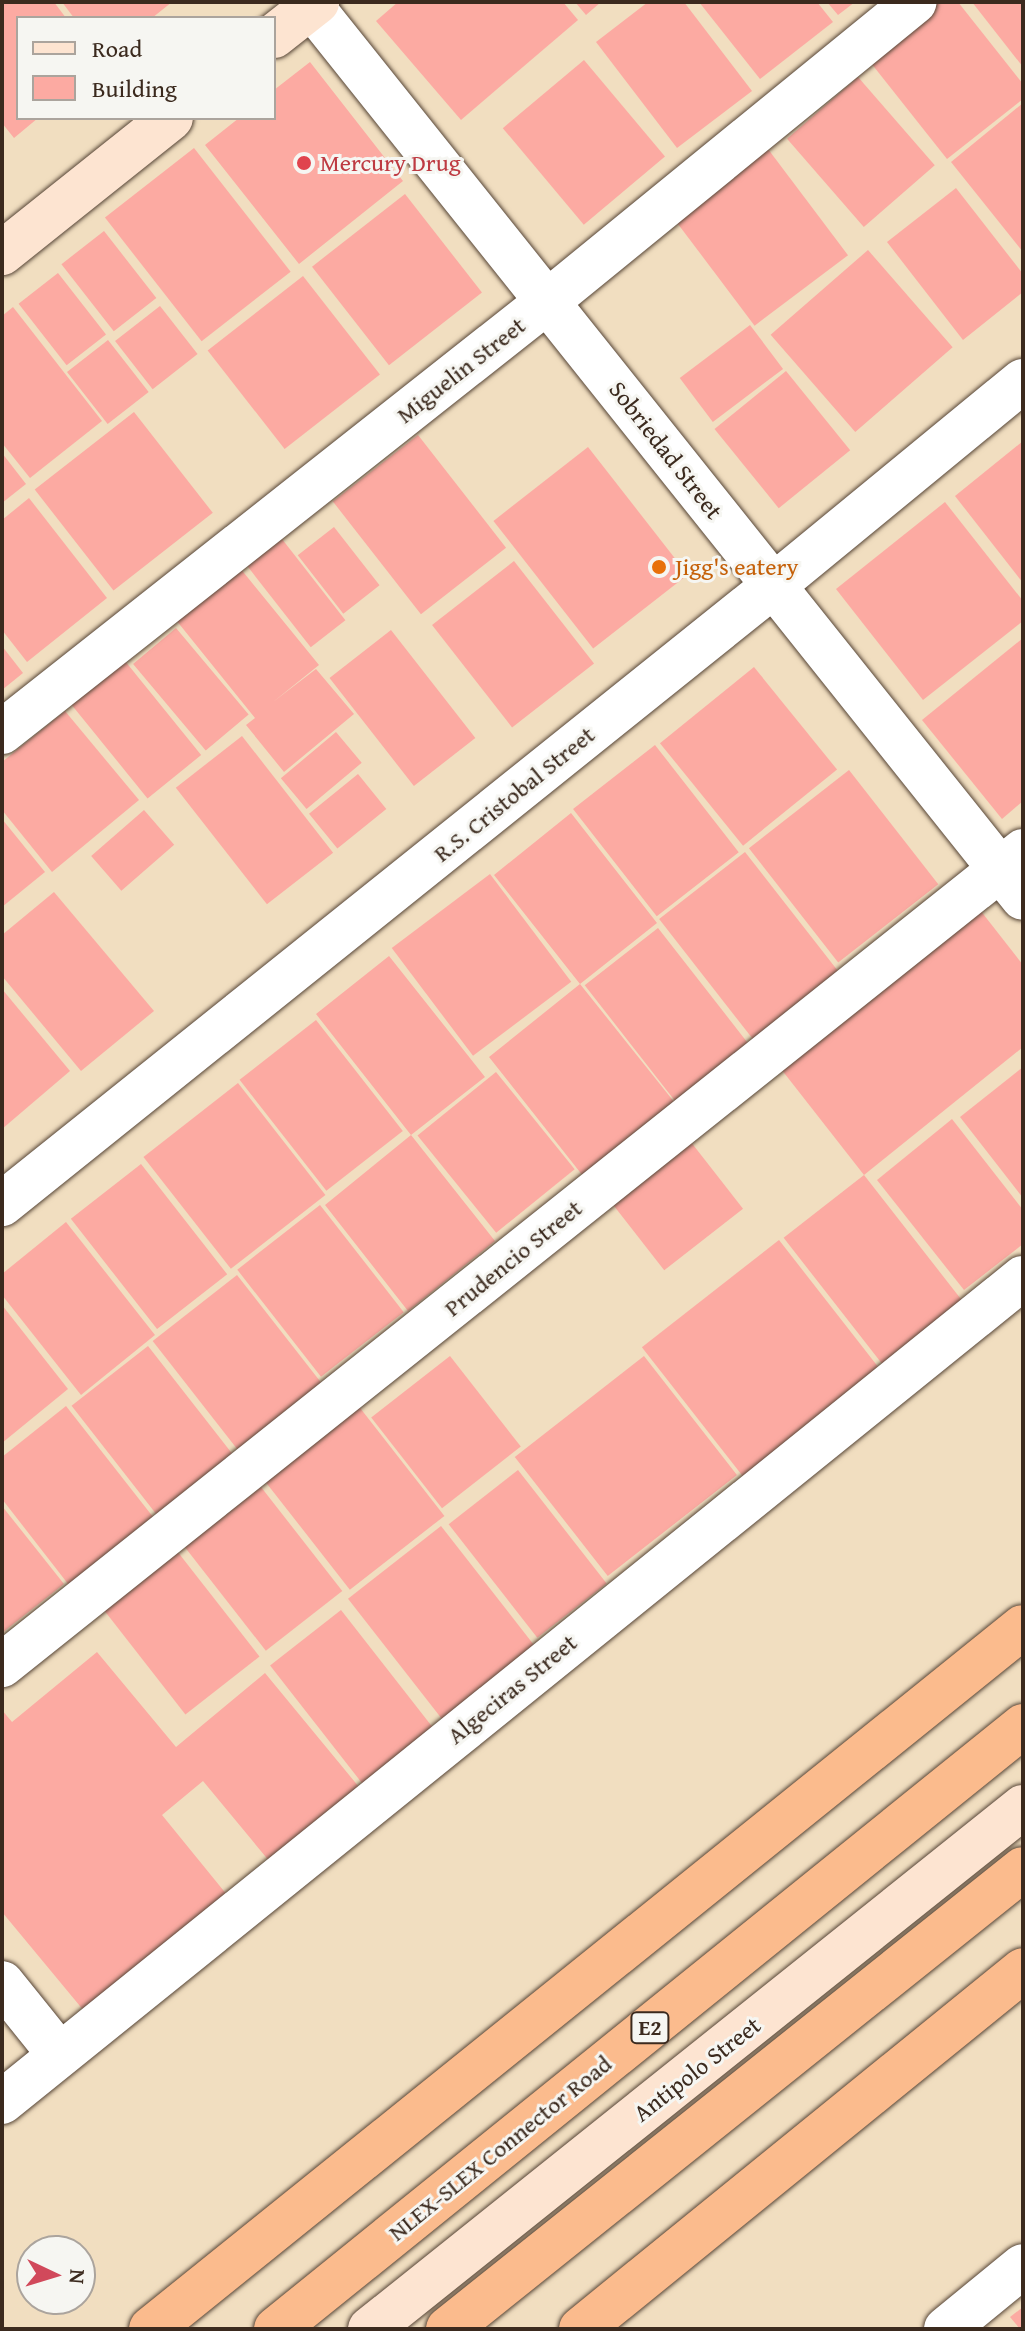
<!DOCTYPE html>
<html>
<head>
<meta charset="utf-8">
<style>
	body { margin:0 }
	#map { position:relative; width:1025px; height:2331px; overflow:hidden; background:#f1dec0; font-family:"Gentium Book Plus",serif }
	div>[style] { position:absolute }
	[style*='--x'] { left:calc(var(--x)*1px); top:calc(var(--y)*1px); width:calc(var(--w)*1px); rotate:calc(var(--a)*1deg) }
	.building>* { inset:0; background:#fcaaa2; transform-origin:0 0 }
	.roads { filter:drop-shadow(0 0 2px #564536) drop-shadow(0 0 2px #564536) }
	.street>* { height:44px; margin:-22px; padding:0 22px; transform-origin:22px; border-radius:22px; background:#fff }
	.secondary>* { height:44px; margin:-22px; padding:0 22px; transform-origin:22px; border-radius:22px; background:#fde4d1 }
	.highway>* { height:44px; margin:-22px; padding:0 22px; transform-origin:22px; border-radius:22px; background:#fbbb8d }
	.dots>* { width:22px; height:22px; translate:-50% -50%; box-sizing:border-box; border:4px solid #f6f6f2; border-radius:50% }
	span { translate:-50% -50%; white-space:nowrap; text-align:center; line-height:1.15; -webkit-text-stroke:6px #f6f6f2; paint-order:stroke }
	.shield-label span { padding:2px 6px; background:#f6f6f2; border:2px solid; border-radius:6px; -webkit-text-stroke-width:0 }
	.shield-label { font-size:22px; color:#3b2a1e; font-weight:700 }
	.health-label { font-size:24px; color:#be3a42 }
	.left { translate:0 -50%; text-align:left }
	.street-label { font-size:24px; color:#3b2a1e }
	.food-label { font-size:24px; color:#c56008 }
	.frame { position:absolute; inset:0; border:4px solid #3b2a1e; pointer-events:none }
	.legend { position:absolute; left:16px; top:16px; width:260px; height:104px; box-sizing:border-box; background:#f6f6f2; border:2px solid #aba49d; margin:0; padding:10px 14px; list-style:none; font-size:24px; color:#3b2a1e }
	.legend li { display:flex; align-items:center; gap:16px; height:40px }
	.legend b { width:40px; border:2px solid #aba49d }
	.north { position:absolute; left:16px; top:2235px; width:80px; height:80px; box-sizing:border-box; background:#f6f6f2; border:2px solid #aba49d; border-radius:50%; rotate:94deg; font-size:22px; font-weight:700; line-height:32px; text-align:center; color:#3b2a1e }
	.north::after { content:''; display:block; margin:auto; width:28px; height:36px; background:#d1495b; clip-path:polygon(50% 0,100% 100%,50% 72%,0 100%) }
</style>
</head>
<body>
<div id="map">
	<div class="building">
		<div style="clip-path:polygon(2px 2px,54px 2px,66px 18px,18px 18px,18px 118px,38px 118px,14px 138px,2px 123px)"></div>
		<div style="clip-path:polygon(62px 2px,172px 2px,152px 18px,74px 18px)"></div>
		<div style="clip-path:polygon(398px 2px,563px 2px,578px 20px,461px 120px,376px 21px)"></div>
		<div style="clip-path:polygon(575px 2px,601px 2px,586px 15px)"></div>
		<div style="clip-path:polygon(648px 2px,684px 2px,752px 91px,677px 148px,596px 42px)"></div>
		<div style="clip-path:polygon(699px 2px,817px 2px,833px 22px,760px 79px)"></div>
		<div style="clip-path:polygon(827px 2px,855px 2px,838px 15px)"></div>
		<div style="clip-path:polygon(936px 2px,958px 2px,1023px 84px,1023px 99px,947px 159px,867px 58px)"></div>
		<div style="clip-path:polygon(972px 2px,1023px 2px,1023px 67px)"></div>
		<div style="left:584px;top:60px;width:126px;height:106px;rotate:50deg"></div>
		<div style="clip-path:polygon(310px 62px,403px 181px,299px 264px,205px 145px,239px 118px,274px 118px,274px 90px)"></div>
		<div style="left:858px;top:77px;width:117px;height:94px;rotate:49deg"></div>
		<div style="clip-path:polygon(1023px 103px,1023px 252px,951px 162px)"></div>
		<div style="left:194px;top:148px;width:157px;height:113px;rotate:52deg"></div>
		<div style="left:768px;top:149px;width:133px;height:117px;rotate:53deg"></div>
		<div style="clip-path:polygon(956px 188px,1023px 274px,1023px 292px,963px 340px,887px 242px)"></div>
		<div style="left:405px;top:194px;width:125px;height:118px;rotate:52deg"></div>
		<div style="left:104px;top:231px;width:85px;height:54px;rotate:52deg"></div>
		<div style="left:868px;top:250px;width:129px;height:129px;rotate:49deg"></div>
		<div style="left:58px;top:273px;width:78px;height:50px;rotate:52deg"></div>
		<div style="left:303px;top:276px;width:125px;height:121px;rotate:52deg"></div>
		<div style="left:160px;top:306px;width:61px;height:57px;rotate:52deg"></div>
		<div style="clip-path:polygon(13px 307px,102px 421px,30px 478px,2px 443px,2px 316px)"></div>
		<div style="left:750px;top:325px;width:55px;height:88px;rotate:53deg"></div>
		<div style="left:108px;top:340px;width:66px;height:52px;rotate:52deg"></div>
		<div style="left:786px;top:371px;width:102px;height:92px;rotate:51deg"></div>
		<div style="left:134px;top:412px;width:128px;height:126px;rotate:52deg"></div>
		<div style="left:418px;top:435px;width:143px;height:108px;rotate:52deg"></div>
		<div style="clip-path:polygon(1023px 441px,1023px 583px,955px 496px)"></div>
		<div style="left:588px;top:447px;width:162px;height:120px;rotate:52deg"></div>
		<div style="clip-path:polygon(2px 453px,26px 484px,2px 503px)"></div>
		<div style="clip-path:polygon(29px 498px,107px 598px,27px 662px,2px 630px,2px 520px)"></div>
		<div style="clip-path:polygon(945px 502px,1023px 601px,1023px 621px,923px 700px,836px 589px)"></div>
		<div style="left:334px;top:527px;width:74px;height:46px;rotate:52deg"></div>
		<div style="left:282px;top:539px;width:103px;height:44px;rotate:52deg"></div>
		<div style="left:514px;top:561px;width:130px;height:104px;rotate:52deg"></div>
		<div style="clip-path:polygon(240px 568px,319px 665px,273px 702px,316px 669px,354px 714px,284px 772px,246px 725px,255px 718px,176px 620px)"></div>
		<div style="left:176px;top:628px;width:113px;height:56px;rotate:50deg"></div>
		<div style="left:391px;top:630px;width:137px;height:78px;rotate:52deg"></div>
		<div style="clip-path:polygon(1023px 638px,1023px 801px,1002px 819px,922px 720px)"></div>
		<div style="clip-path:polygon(2px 646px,23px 673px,2px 690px)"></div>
		<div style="left:125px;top:661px;width:121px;height:69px;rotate:51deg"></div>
		<div style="left:754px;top:667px;width:132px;height:121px;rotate:51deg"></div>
		<div style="clip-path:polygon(65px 711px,139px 800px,52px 872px,2px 810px,2px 762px)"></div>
		<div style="left:336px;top:732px;width:40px;height:72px;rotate:50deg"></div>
		<div style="left:242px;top:736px;width:148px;height:84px;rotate:52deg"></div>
		<div style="left:655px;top:745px;width:136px;height:104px;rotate:52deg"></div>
		<div style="left:849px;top:770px;width:145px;height:127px;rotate:52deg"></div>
		<div style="left:358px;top:774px;width:45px;height:63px;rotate:51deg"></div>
		<div style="left:144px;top:810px;width:46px;height:70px;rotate:49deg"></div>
		<div style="clip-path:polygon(571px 813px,657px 923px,580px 984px,675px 1103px,583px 1176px,489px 1057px,580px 984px,494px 875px)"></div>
		<div style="clip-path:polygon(2px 819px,45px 872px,2px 907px)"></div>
		<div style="left:745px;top:852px;width:158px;height:109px;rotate:52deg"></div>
		<div style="left:490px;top:874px;width:135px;height:123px;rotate:53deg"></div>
		<div style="clip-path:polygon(54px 892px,154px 1011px,81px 1071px,2px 976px,2px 935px)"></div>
		<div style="clip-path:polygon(973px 901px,1023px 965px,1023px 1047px,864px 1175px,774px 1060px)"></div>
		<div style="left:658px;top:928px;width:149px;height:93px;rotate:52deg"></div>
		<div style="clip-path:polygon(389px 956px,485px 1077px,411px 1135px,495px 1241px,408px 1311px,325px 1205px,411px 1135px,316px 1014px)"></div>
		<div style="clip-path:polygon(2px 989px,70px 1071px,2px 1129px)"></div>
		<div style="left:316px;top:1020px;width:141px;height:97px;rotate:52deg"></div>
		<div style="clip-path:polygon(1023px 1067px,1023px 1198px,960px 1117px)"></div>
		<div style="left:496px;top:1072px;width:125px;height:101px;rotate:51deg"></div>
		<div style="left:238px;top:1083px;width:142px;height:120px;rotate:52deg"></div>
		<div style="clip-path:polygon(952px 1119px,1023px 1210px,1023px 1244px,964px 1290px,877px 1180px)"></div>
		<div style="left:687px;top:1137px;width:91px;height:100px;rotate:52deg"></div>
		<div style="left:141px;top:1164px;width:140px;height:89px;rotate:52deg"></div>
		<div style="left:864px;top:1175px;width:164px;height:102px;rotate:52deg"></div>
		<div style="left:320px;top:1205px;width:136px;height:105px;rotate:52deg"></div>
		<div style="clip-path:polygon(66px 1222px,155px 1335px,81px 1395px,2px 1295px,2px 1274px)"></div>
		<div style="left:779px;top:1240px;width:170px;height:174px;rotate:52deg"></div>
		<div style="left:237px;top:1275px;width:140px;height:107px;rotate:52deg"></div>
		<div style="clip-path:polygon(2px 1305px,68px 1389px,2px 1443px)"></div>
		<div style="left:148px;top:1346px;width:140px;height:97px;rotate:52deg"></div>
		<div style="left:450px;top:1356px;width:115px;height:100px;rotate:52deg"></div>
		<div style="left:644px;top:1356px;width:151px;height:164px;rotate:52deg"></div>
		<div style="left:357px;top:1404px;width:142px;height:120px;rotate:52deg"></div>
		<div style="clip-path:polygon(66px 1406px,157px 1522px,72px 1589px,2px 1499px,2px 1457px)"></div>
		<div style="left:518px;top:1470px;width:144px;height:88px;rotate:52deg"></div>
		<div style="left:261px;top:1487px;width:132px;height:97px;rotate:52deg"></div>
		<div style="clip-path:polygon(2px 1506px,64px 1584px,2px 1633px)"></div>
		<div style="left:441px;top:1526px;width:164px;height:118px;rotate:52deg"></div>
		<div style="left:177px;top:1551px;width:134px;height:94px;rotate:52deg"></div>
		<div style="left:341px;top:1610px;width:152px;height:90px;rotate:52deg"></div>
		<div style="clip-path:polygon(97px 1652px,176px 1747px,265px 1673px,359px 1787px,270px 1862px,203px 1781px,162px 1815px,232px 1901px,94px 2023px,2px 1912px,2px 1710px,12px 1722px)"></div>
		<div style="clip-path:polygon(1023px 2307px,1023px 2329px,1020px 2329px,1010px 2317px)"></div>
	</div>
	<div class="roads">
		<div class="street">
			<div style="--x:308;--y:2;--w:1146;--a:51.41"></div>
			<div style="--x:2;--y:732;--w:696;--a:-38.29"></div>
			<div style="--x:548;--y:301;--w:473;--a:-39.2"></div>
			<div style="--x:2;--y:1204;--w:988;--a:-38.71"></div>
			<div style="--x:773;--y:586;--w:323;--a:-39.4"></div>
			<div style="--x:2;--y:1665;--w:1306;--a:-38.56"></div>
			<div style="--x:2;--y:1983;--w:91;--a:51.2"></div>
			<div style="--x:2;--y:2102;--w:1312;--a:-38.91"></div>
			<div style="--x:946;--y:2329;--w:99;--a:-39.3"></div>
		</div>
		<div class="secondary">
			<div style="--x:274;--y:36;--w:55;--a:-38.3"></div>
			<div style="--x:2;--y:253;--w:216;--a:-38.6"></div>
			<div style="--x:370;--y:2329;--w:836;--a:-38.64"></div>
		</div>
		<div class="highway">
			<div style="--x:151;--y:2329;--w:1119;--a:-38.84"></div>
			<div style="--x:276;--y:2329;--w:960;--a:-38.91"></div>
			<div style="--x:448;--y:2329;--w:736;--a:-38.66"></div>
			<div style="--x:581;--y:2329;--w:569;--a:-39.08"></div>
		</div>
	</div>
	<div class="dots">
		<div style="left:304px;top:163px;background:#e0444e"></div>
		<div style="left:659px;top:567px;background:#e8710a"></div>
	</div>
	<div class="shield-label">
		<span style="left:650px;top:2028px">E2</span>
	</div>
	<div class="health-label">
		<span class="left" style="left:320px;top:163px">Mercury Drug</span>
	</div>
	<div class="street-label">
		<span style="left:461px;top:370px;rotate:-38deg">Miguelin Street</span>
		<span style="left:666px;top:450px;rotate:52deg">Sobriedad Street</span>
		<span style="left:514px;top:794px;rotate:-39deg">R.S. Cristobal Street</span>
		<span style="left:513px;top:1258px;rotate:-39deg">Prudencio Street</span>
		<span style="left:512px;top:1689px;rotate:-39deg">Algeciras Street</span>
		<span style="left:697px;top:2069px;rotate:-38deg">Antipolo Street</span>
		<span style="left:500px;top:2148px;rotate:-39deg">NLEX-SLEX Connector Road</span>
	</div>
	<div class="food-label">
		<span class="left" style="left:675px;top:567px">Jigg's eatery</span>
	</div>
	<div class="frame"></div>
	<ul class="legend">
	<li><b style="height:10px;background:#fde4d1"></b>Road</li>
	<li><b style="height:22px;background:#fcaaa2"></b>Building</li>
	</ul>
	<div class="north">N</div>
</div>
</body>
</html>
